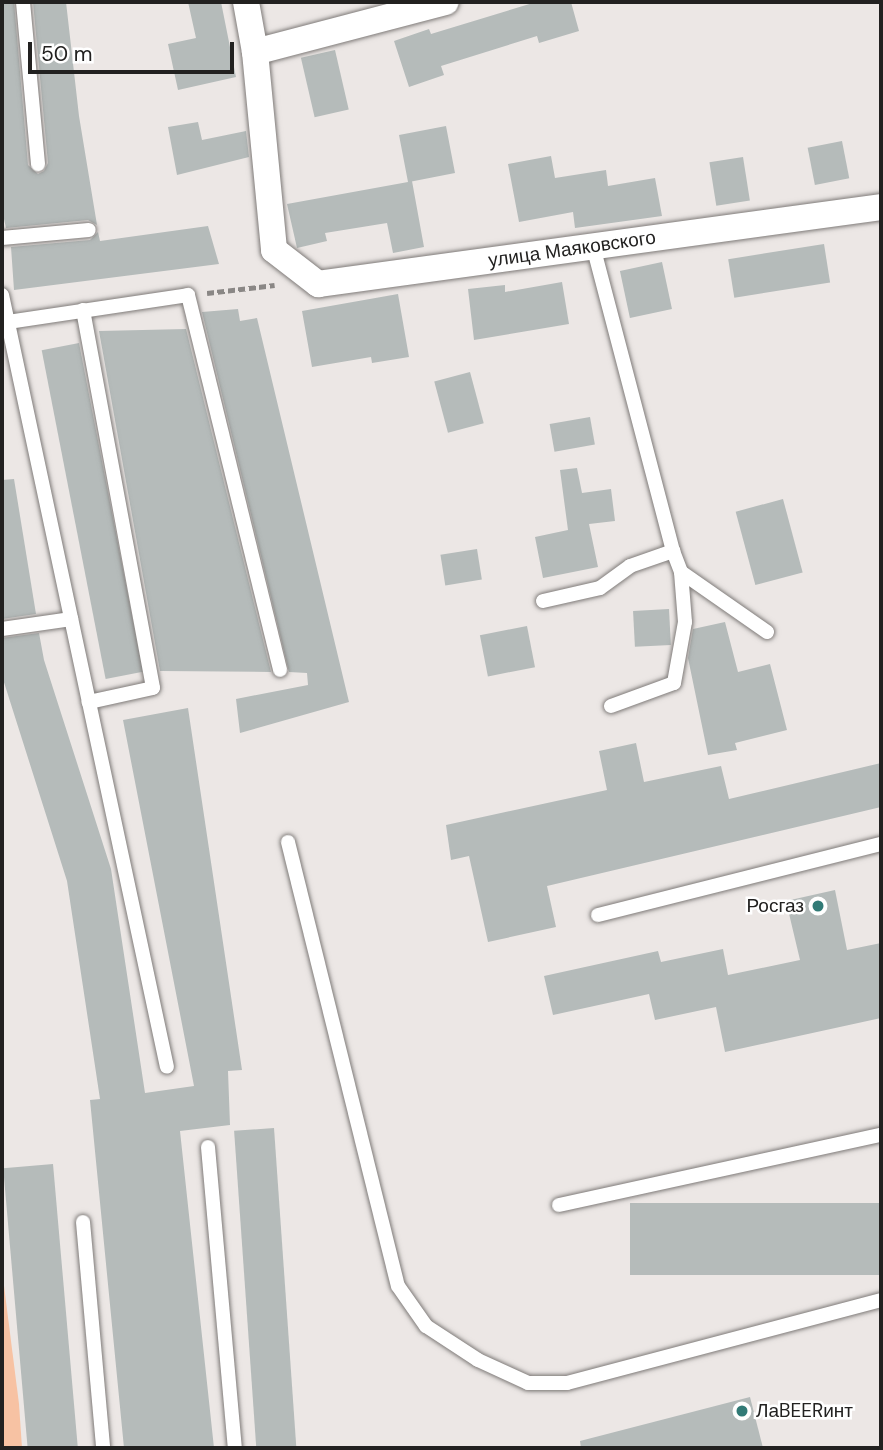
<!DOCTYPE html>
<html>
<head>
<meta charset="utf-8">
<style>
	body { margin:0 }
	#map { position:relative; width:883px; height:1450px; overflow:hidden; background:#ece7e5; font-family:"DM Sans",sans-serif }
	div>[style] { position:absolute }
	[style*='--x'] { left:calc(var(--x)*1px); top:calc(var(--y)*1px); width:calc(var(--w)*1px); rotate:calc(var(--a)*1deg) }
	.green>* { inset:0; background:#f7c2a3 }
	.building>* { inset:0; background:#b5bbba; transform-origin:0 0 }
	.path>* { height:4.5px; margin-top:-2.25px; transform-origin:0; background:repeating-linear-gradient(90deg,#8a8785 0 7px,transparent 0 10.5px) }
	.roads { filter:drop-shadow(0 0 2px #7f7b79) drop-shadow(0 0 2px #7f7b79) }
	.lane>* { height:14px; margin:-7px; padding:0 7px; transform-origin:7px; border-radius:7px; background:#fff }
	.street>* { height:26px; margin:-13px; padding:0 13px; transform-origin:13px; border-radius:13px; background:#fff }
	.dots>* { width:19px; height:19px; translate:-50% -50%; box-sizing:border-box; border:4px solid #fff; border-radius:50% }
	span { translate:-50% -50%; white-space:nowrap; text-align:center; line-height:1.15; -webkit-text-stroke:5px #fff; paint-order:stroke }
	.street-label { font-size:19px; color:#222120 }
	.poi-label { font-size:19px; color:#222120 }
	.right { translate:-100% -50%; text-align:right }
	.left { translate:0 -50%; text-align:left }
	.frame { position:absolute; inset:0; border:4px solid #222120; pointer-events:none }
	.scale { position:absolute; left:28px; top:42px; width:206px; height:32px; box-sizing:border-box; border:4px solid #222120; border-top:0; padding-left:9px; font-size:21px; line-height:24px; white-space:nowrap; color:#222120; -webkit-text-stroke:5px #fff; paint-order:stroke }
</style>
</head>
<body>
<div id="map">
	<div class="green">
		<div style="clip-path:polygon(2px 1270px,19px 1404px,22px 1448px,2px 1448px)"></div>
	</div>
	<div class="building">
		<div style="clip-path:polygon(2px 2px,14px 2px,28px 165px,38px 174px,44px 171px,48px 163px,33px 2px,66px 2px,79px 116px,97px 225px,88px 220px,6px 228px,2px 210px)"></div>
		<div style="clip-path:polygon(188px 2px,221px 2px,236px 77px,178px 90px,168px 44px,196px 38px)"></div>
		<div style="clip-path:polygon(536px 2px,571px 2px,579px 31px,539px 43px,537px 36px,441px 66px,444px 75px,409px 87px,394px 41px,429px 29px,431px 34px)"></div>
		<div style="left:335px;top:50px;width:61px;height:35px;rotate:77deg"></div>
		<div style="clip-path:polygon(198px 122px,202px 140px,246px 131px,249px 157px,177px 175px,168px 127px)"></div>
		<div style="clip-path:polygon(446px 126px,455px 173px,409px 182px,412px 181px,424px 247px,393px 253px,387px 223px,325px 233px,327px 241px,297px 248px,287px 204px,408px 182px,399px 135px)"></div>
		<div style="left:842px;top:141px;width:38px;height:35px;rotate:79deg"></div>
		<div style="clip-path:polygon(551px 156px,555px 178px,606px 170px,608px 186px,655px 178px,662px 216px,575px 228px,573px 212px,519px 222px,508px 164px)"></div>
		<div style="left:743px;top:157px;width:44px;height:34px;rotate:81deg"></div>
		<div style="clip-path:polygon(208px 226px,219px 264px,14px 290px,11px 247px,90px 240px,98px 232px,100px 241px)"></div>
		<div style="left:824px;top:244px;width:39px;height:97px;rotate:81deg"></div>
		<div style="left:662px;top:262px;width:48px;height:43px;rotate:78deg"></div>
		<div style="clip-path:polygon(562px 282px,569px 324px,474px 340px,468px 289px,505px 285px,505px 292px)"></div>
		<div style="clip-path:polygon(398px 294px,409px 357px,372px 363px,371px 357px,312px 367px,302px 311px)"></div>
		<div style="clip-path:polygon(238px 309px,240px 321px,257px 318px,349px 702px,240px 733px,236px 699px,308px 685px,307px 673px,289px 672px,202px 312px)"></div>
		<div style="clip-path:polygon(186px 329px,271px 672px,160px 671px,99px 331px)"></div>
		<div style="left:79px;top:343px;width:335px;height:38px;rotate:79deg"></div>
		<div style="left:470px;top:372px;width:53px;height:37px;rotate:75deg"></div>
		<div style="left:590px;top:417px;width:28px;height:41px;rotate:80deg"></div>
		<div style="clip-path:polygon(577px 468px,582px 493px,611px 489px,615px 521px,589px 524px,598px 567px,543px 578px,535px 537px,568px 530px,560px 470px)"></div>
		<div style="clip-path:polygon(14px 479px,36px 614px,2px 619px,2px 480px)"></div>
		<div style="left:783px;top:499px;width:76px;height:49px;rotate:75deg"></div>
		<div style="left:477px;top:549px;width:31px;height:37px;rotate:81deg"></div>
		<div style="left:669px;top:609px;width:36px;height:36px;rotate:87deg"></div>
		<div style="clip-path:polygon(725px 622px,738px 672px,770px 664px,787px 730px,735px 743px,737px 750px,708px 755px,688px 658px,693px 629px)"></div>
		<div style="left:527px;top:626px;width:42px;height:48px;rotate:79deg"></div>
		<div style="clip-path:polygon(39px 633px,44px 660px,111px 869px,145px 1093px,194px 1086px,123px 720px,188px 708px,242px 1070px,228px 1071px,230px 1125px,180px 1131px,214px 1448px,124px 1448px,90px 1100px,100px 1099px,67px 881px,2px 676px,2px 638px)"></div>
		<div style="clip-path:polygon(636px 743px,644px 782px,721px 766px,729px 799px,881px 763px,881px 807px,547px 886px,556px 927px,488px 942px,469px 856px,451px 860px,446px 825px,607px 790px,599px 751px)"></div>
		<div style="clip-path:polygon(835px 890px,847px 950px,881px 943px,881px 1018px,725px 1052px,716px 1007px,655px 1020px,649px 994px,553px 1015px,544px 976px,658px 951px,661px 962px,723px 949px,728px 975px,800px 960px,786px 901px)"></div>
		<div style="left:274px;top:1128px;width:321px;height:40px;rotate:86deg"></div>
		<div style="left:53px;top:1164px;width:285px;height:50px;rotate:85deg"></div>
		<div style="left:881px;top:1203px;width:72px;height:251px;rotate:90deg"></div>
		<div style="clip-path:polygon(750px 1397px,763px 1448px,581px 1448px,580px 1441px)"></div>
	</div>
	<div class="path">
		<div style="--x:207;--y:293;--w:68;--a:-6.7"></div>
	</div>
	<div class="roads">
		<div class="lane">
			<div style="--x:23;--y:2;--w:163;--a:84.7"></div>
			<div style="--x:2;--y:238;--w:87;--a:-5.3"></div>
			<div style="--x:593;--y:246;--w:315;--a:75.3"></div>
			<div style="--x:673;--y:551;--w:22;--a:69"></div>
			<div style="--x:681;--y:572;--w:105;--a:34.9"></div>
			<div style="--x:2;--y:295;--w:789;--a:77.94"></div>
			<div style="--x:83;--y:310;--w:384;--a:79.5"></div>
			<div style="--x:153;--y:688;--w:66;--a:167.7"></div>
			<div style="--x:8;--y:322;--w:182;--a:-8.5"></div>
			<div style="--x:188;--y:295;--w:386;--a:76.2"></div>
			<div style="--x:543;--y:601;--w:58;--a:-12.8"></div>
			<div style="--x:600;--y:588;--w:37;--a:-36"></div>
			<div style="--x:630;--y:566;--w:46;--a:-19.2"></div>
			<div style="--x:2;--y:629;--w:70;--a:-8.2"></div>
			<div style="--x:611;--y:706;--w:67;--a:-20.1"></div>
			<div style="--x:674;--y:683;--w:62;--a:-79.8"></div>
			<div style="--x:685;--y:622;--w:50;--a:-94.6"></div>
			<div style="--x:288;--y:842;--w:457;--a:76.1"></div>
			<div style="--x:398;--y:1286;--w:49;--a:55"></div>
			<div style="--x:426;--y:1326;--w:62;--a:33.2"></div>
			<div style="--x:478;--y:1360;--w:55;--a:24.7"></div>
			<div style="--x:528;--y:1383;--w:39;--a:0"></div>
			<div style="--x:567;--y:1383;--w:325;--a:-14.8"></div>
			<div style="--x:598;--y:915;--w:292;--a:-14.1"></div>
			<div style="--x:208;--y:1147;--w:302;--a:84.9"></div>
			<div style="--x:559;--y:1205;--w:330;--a:-12.3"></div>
			<div style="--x:83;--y:1222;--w:227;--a:84.9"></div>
		</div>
		<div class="street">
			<div style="--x:246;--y:2;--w:51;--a:79.8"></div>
			<div style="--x:255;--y:52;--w:199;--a:84.5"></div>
			<div style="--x:274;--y:250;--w:56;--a:37.7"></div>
			<div style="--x:318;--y:284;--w:568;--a:-7.79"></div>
			<div style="--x:255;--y:52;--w:197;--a:-14.7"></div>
		</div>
	</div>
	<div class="dots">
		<div style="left:818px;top:906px;background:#317a76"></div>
		<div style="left:742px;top:1411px;background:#317a76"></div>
	</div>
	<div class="street-label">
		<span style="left:572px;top:249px;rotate:-8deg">улица Маяковского</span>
	</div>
	<div class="poi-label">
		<span class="right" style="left:804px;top:906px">Росгаз</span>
		<span class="left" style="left:756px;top:1411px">ЛаBEERинт</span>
	</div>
	<div class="frame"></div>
	<div class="scale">50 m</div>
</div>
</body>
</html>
